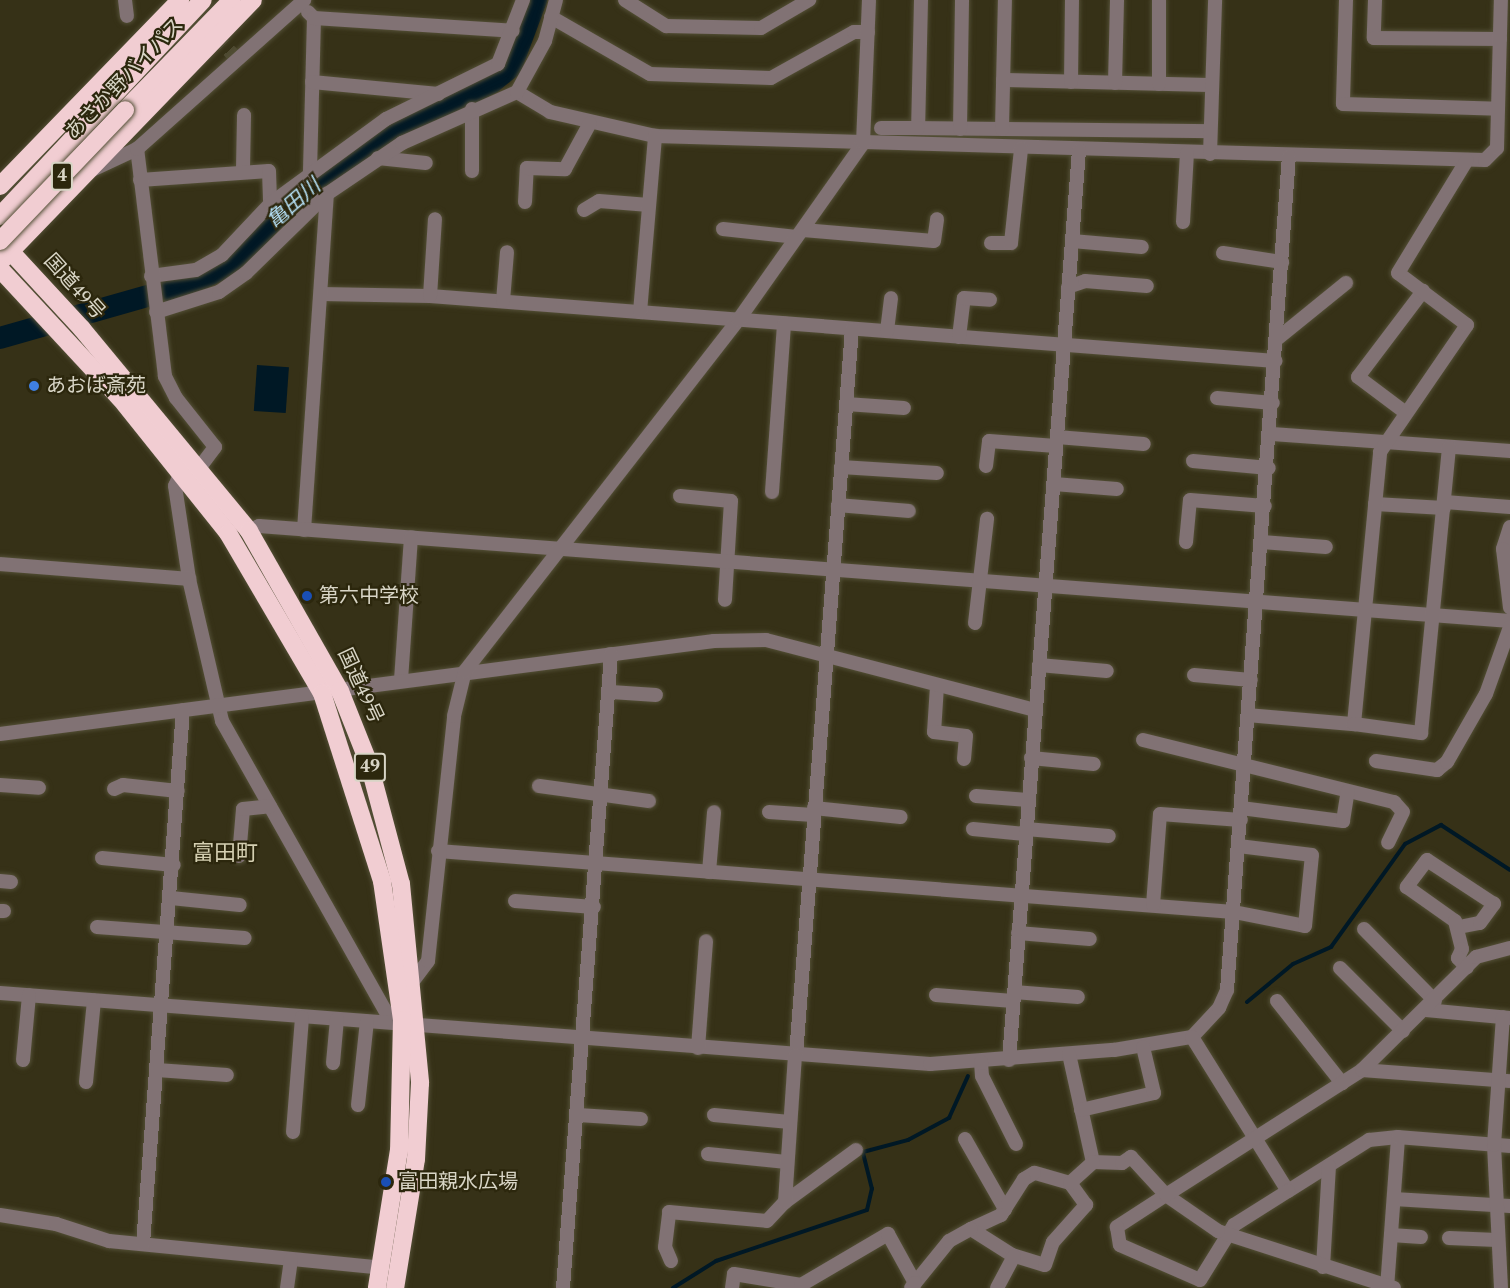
<!DOCTYPE html>
<html>
<head>
<meta charset="utf-8">
<style>
	body { margin:0 }
	#map { position:relative; width:1510px; height:1288px; overflow:hidden; background:#363117; font-family:Spectral,"Noto Sans JP",serif }
	div>[style] { position:absolute }
	[style*='--x'] { left:calc(var(--x)*1px); top:calc(var(--y)*1px); width:calc(var(--w)*1px); rotate:calc(var(--a)*1deg) }
	.water>* { inset:0; background:#001825; transform-origin:0 0 }
	.stream>* { height:4px; margin:-2px; padding:0 2px; transform-origin:2px; border-radius:2px; background:#001825 }
	.river>* { height:22px; margin:-11px; padding:0 11px; transform-origin:11px; border-radius:11px; background:#001825 }
	.minor-tunnel>* { height:14px; margin-top:-7px; transform-origin:0; background:repeating-linear-gradient(90deg,#4e4a31 0 14px,transparent 0 21px) }
	.roads { filter:drop-shadow(0 0 2px #534f36) drop-shadow(0 0 2px #534f36) }
	.minor>* { height:14px; margin:-7px; padding:0 7px; transform-origin:7px; border-radius:7px; background:#817274 }
	.highway>* { height:18px; margin:-9px; padding:0 9px; transform-origin:9px; border-radius:9px; background:#f1cdd2 }
	.bridges { filter:drop-shadow(0 0 2px #534f36) drop-shadow(0 0 2px #534f36) }
	.highway-bridge>* { height:18px; margin:-9px; padding:0 9px; transform-origin:9px; border-radius:9px; background:#f1cdd2 }
	.dots>* { width:16px; height:16px; translate:-50% -50%; box-sizing:border-box; border:3px solid #2c270d; border-radius:50% }
	span { translate:-50% -50%; white-space:nowrap; text-align:center; line-height:1.15; -webkit-text-stroke:4.5px #2c270d; paint-order:stroke }
	.shield-label span { padding:2px 4px; background:#2c270d; border:2px solid; border-radius:4px; -webkit-text-stroke-width:0 }
	.shield-label { font-size:18px; color:#d8d5c6; font-weight:700 }
	.street-label { font-size:20px; color:#d8d5c6 }
	.poi-label { font-size:20px; color:#d8d5c6 }
	.left { translate:0 -50%; text-align:left }
	.water-label { font-size:21px; color:#b5e0f6; font-style:italic }
	.quarter-label { font-size:22px; color:#d4cfb1 }
</style>
</head>
<body>
<div id="map">
	<div class="water">
		<div style="left:257px;top:365px;width:32px;height:46px;rotate:4deg"></div>
	</div>
	<div class="stream">
		<div style="--x:1247;--y:1002;--w:60;--a:-39.6"></div>
		<div style="--x:1293;--y:964;--w:42;--a:-24.1"></div>
		<div style="--x:1331;--y:947;--w:127;--a:-54.3"></div>
		<div style="--x:1405;--y:844;--w:41;--a:-27.8"></div>
		<div style="--x:1441;--y:825;--w:82;--a:33.1"></div>
		<div style="--x:673;--y:1288;--w:51;--a:-32.1"></div>
		<div style="--x:716;--y:1261;--w:159;--a:-18.7"></div>
		<div style="--x:867;--y:1210;--w:22;--a:-77"></div>
		<div style="--x:872;--y:1189;--w:38;--a:-104"></div>
		<div style="--x:863;--y:1152;--w:47;--a:-14.9"></div>
		<div style="--x:908;--y:1140;--w:47;--a:-28.2"></div>
		<div style="--x:949;--y:1118;--w:46;--a:-65.7"></div>
	</div>
	<div class="river">
		<div style="--x:0;--y:338;--w:198;--a:-15.9"></div>
		<div style="--x:190;--y:284;--w:45;--a:-24.9"></div>
		<div style="--x:231;--y:265;--w:88;--a:-46.8"></div>
		<div style="--x:291;--y:201;--w:80;--a:-35.9"></div>
		<div style="--x:356;--y:154;--w:153;--a:-27.7"></div>
		<div style="--x:491;--y:83;--w:26;--a:-39"></div>
		<div style="--x:511;--y:67;--w:72;--a:-69.5"></div>
	</div>
	<div class="minor-tunnel">
		<div style="--x:185;--y:5;--w:79;--a:46"></div>
	</div>
	<div class="roads">
		<div class="minor">
			<div style="--x:125;--y:0;--w:16;--a:83"></div>
			<div style="--x:625;--y:0;--w:49;--a:32.4"></div>
			<div style="--x:666;--y:26;--w:95;--a:1.2"></div>
			<div style="--x:761;--y:28;--w:56;--a:-30.3"></div>
			<div style="--x:921;--y:0;--w:128;--a:91.3"></div>
			<div style="--x:918;--y:128;--w:292;--a:0.6"></div>
			<div style="--x:1346;--y:0;--w:104;--a:91.7"></div>
			<div style="--x:1343;--y:104;--w:155;--a:1.8"></div>
			<div style="--x:1375;--y:0;--w:38;--a:92"></div>
			<div style="--x:1374;--y:38;--w:126;--a:0.5"></div>
			<div style="--x:308;--y:12;--w:8;--a:45"></div>
			<div style="--x:314;--y:18;--w:154;--a:91.5"></div>
			<div style="--x:551;--y:17;--w:114;--a:29.9"></div>
			<div style="--x:650;--y:74;--w:121;--a:1.9"></div>
			<div style="--x:771;--y:78;--w:95;--a:-29"></div>
			<div style="--x:854;--y:32;--w:14;--a:0"></div>
			<div style="--x:314;--y:18;--w:199;--a:3.7"></div>
			<div style="--x:1003;--y:80;--w:209;--a:1.4"></div>
			<div style="--x:312;--y:82;--w:127;--a:5.4"></div>
			<div style="--x:1071;--y:82;--w:82;--a:-89.3"></div>
			<div style="--x:1115;--y:83;--w:83;--a:-88.6"></div>
			<div style="--x:1159;--y:84;--w:84;--a:-90"></div>
			<div style="--x:517;--y:92;--w:39;--a:31"></div>
			<div style="--x:550;--y:112;--w:108;--a:12.9"></div>
			<div style="--x:655;--y:136;--w:830;--a:1.66"></div>
			<div style="--x:1485;--y:160;--w:17;--a:-45"></div>
			<div style="--x:1497;--y:148;--w:148;--a:-88.5"></div>
			<div style="--x:881;--y:128;--w:37;--a:0"></div>
			<div style="--x:960;--y:129;--w:129;--a:-89.1"></div>
			<div style="--x:1002;--y:129;--w:129;--a:-88.7"></div>
			<div style="--x:1210;--y:154;--w:154;--a:-88.1"></div>
			<div style="--x:378;--y:158;--w:48;--a:5.9"></div>
			<div style="--x:243;--y:169;--w:54;--a:-88.9"></div>
			<div style="--x:90;--y:171;--w:52;--a:-25.1"></div>
			<div style="--x:472;--y:171;--w:62;--a:-90"></div>
			<div style="--x:140;--y:180;--w:129;--a:-4"></div>
			<div style="--x:269;--y:171;--w:33;--a:88"></div>
			<div style="--x:525;--y:202;--w:34;--a:-87"></div>
			<div style="--x:527;--y:168;--w:38;--a:2"></div>
			<div style="--x:565;--y:169;--w:52;--a:-61.5"></div>
			<div style="--x:584;--y:210;--w:17;--a:-31"></div>
			<div style="--x:599;--y:201;--w:50;--a:4.6"></div>
			<div style="--x:1183;--y:222;--w:69;--a:-86.7"></div>
			<div style="--x:723;--y:229;--w:74;--a:6.2"></div>
			<div style="--x:803;--y:230;--w:131;--a:4.8"></div>
			<div style="--x:934;--y:241;--w:22;--a:-82"></div>
			<div style="--x:1072;--y:241;--w:70;--a:4.9"></div>
			<div style="--x:991;--y:243;--w:20;--a:0"></div>
			<div style="--x:1011;--y:243;--w:95;--a:-83.9"></div>
			<div style="--x:1223;--y:253;--w:60;--a:8.7"></div>
			<div style="--x:151;--y:276;--w:45;--a:-7.6"></div>
			<div style="--x:196;--y:270;--w:30;--a:-30"></div>
			<div style="--x:222;--y:255;--w:70;--a:-46.7"></div>
			<div style="--x:270;--y:204;--w:144;--a:-36.2"></div>
			<div style="--x:386;--y:119;--w:125;--a:-26.2"></div>
			<div style="--x:498;--y:64;--w:69;--a:-68.7"></div>
			<div style="--x:1068;--y:287;--w:18;--a:-19"></div>
			<div style="--x:1085;--y:281;--w:62;--a:4.6"></div>
			<div style="--x:321;--y:294;--w:109;--a:1.1"></div>
			<div style="--x:430;--y:296;--w:848;--a:4.39"></div>
			<div style="--x:430;--y:296;--w:77;--a:-86.3"></div>
			<div style="--x:503;--y:301;--w:49;--a:-85.3"></div>
			<div style="--x:156;--y:312;--w:66;--a:-17.6"></div>
			<div style="--x:219;--y:292;--w:33;--a:-35"></div>
			<div style="--x:246;--y:273;--w:113;--a:-44.3"></div>
			<div style="--x:327;--y:194;--w:91;--a:-34.2"></div>
			<div style="--x:402;--y:143;--w:126;--a:-23.9"></div>
			<div style="--x:517;--y:92;--w:58;--a:-61.2"></div>
			<div style="--x:545;--y:41;--w:42;--a:-75"></div>
			<div style="--x:640;--y:312;--w:177;--a:-85.1"></div>
			<div style="--x:887;--y:331;--w:33;--a:-83"></div>
			<div style="--x:959;--y:337;--w:39;--a:-83"></div>
			<div style="--x:964;--y:298;--w:26;--a:4"></div>
			<div style="--x:1277;--y:339;--w:89;--a:-39.1"></div>
			<div style="--x:1217;--y:398;--w:56;--a:5.1"></div>
			<div style="--x:846;--y:404;--w:58;--a:3.9"></div>
			<div style="--x:1406;--y:413;--w:60;--a:-143.1"></div>
			<div style="--x:1358;--y:377;--w:108;--a:-52.9"></div>
			<div style="--x:1272;--y:434;--w:239;--a:4.1"></div>
			<div style="--x:1057;--y:437;--w:87;--a:4.6"></div>
			<div style="--x:1193;--y:461;--w:76;--a:5.3"></div>
			<div style="--x:986;--y:466;--w:25;--a:-83"></div>
			<div style="--x:989;--y:441;--w:67;--a:4.3"></div>
			<div style="--x:200;--y:467;--w:25;--a:-53"></div>
			<div style="--x:215;--y:447;--w:63;--a:-128.5"></div>
			<div style="--x:176;--y:398;--w:25;--a:-117"></div>
			<div style="--x:165;--y:376;--w:229;--a:-97"></div>
			<div style="--x:137;--y:149;--w:224;--a:-41.7"></div>
			<div style="--x:841;--y:467;--w:96;--a:3.6"></div>
			<div style="--x:181;--y:473;--w:14;--a:115"></div>
			<div style="--x:175;--y:486;--w:94;--a:81.4"></div>
			<div style="--x:189;--y:579;--w:146;--a:76.9"></div>
			<div style="--x:222;--y:721;--w:344;--a:60.6"></div>
			<div style="--x:1054;--y:484;--w:63;--a:4.5"></div>
			<div style="--x:772;--y:492;--w:169;--a:-85.9"></div>
			<div style="--x:680;--y:496;--w:51;--a:5.6"></div>
			<div style="--x:731;--y:501;--w:99;--a:93.5"></div>
			<div style="--x:1445;--y:502;--w:65;--a:4.4"></div>
			<div style="--x:1375;--y:504;--w:69;--a:3.3"></div>
			<div style="--x:838;--y:505;--w:71;--a:4.8"></div>
			<div style="--x:1510;--y:527;--w:23;--a:108"></div>
			<div style="--x:1503;--y:549;--w:59;--a:83.2"></div>
			<div style="--x:304;--y:530;--w:337;--a:-86.1"></div>
			<div style="--x:249;--y:531;--w:11;--a:-27"></div>
			<div style="--x:259;--y:526;--w:1255;--a:4.34"></div>
			<div style="--x:1186;--y:542;--w:42;--a:-84.6"></div>
			<div style="--x:1190;--y:500;--w:75;--a:4.6"></div>
			<div style="--x:1262;--y:542;--w:64;--a:4.5"></div>
			<div style="--x:0;--y:564;--w:190;--a:4.5"></div>
			<div style="--x:975;--y:623;--w:105;--a:-83.4"></div>
			<div style="--x:1039;--y:665;--w:68;--a:5"></div>
			<div style="--x:1194;--y:675;--w:57;--a:5"></div>
			<div style="--x:401;--y:680;--w:143;--a:-86"></div>
			<div style="--x:937;--y:686;--w:46;--a:93.7"></div>
			<div style="--x:934;--y:732;--w:32;--a:7"></div>
			<div style="--x:966;--y:736;--w:23;--a:95"></div>
			<div style="--x:611;--y:692;--w:45;--a:3.8"></div>
			<div style="--x:1248;--y:715;--w:106;--a:4.9"></div>
			<div style="--x:1354;--y:724;--w:273;--a:-84.5"></div>
			<div style="--x:1380;--y:452;--w:154;--a:-55.6"></div>
			<div style="--x:1467;--y:325;--w:86;--a:-143"></div>
			<div style="--x:1398;--y:273;--w:132;--a:-58.6"></div>
			<div style="--x:1354;--y:724;--w:68;--a:7.7"></div>
			<div style="--x:1421;--y:733;--w:287;--a:-84.4"></div>
			<div style="--x:0;--y:734;--w:720;--a:-7.42"></div>
			<div style="--x:714;--y:641;--w:52;--a:-1.1"></div>
			<div style="--x:766;--y:640;--w:278;--a:14.6"></div>
			<div style="--x:1143;--y:740;--w:259;--a:13.9"></div>
			<div style="--x:1394;--y:802;--w:13;--a:48"></div>
			<div style="--x:1403;--y:812;--w:34;--a:116"></div>
			<div style="--x:1031;--y:758;--w:63;--a:5.4"></div>
			<div style="--x:1376;--y:761;--w:62;--a:8.4"></div>
			<div style="--x:1437;--y:770;--w:13;--a:-39"></div>
			<div style="--x:1447;--y:762;--w:78;--a:-60.2"></div>
			<div style="--x:1486;--y:694;--w:71;--a:-70.3"></div>
			<div style="--x:0;--y:785;--w:39;--a:4"></div>
			<div style="--x:539;--y:786;--w:111;--a:7.8"></div>
			<div style="--x:114;--y:789;--w:10;--a:-24"></div>
			<div style="--x:123;--y:785;--w:55;--a:6.2"></div>
			<div style="--x:976;--y:796;--w:52;--a:4.4"></div>
			<div style="--x:814;--y:808;--w:87;--a:5.9"></div>
			<div style="--x:1241;--y:808;--w:103;--a:7.3"></div>
			<div style="--x:1343;--y:821;--w:30;--a:-81"></div>
			<div style="--x:769;--y:812;--w:44;--a:3.9"></div>
			<div style="--x:973;--y:829;--w:52;--a:5.5"></div>
			<div style="--x:1026;--y:829;--w:83;--a:4.8"></div>
			<div style="--x:438;--y:851;--w:798;--a:4.38"></div>
			<div style="--x:1234;--y:912;--w:72;--a:11.2"></div>
			<div style="--x:1305;--y:926;--w:71;--a:-84.4"></div>
			<div style="--x:1312;--y:855;--w:74;--a:-173"></div>
			<div style="--x:239;--y:856;--w:47;--a:-85.1"></div>
			<div style="--x:243;--y:809;--w:27;--a:-6"></div>
			<div style="--x:102;--y:858;--w:72;--a:5.6"></div>
			<div style="--x:709;--y:872;--w:60;--a:-85.2"></div>
			<div style="--x:0;--y:881;--w:11;--a:5"></div>
			<div style="--x:171;--y:898;--w:69;--a:5.8"></div>
			<div style="--x:515;--y:901;--w:79;--a:4.3"></div>
			<div style="--x:1153;--y:905;--w:91;--a:-85.6"></div>
			<div style="--x:1160;--y:814;--w:81;--a:4.2"></div>
			<div style="--x:0;--y:911;--w:4;--a:0"></div>
			<div style="--x:97;--y:927;--w:148;--a:4.3"></div>
			<div style="--x:1459;--y:927;--w:21;--a:-11"></div>
			<div style="--x:1480;--y:923;--w:24;--a:-54"></div>
			<div style="--x:1494;--y:904;--w:80;--a:-146.7"></div>
			<div style="--x:1427;--y:860;--w:34;--a:127"></div>
			<div style="--x:1407;--y:887;--w:59;--a:35.3"></div>
			<div style="--x:1455;--y:921;--w:29;--a:76"></div>
			<div style="--x:1462;--y:949;--w:10;--a:114"></div>
			<div style="--x:1458;--y:958;--w:13;--a:48"></div>
			<div style="--x:1364;--y:929;--w:101;--a:45.4"></div>
			<div style="--x:1018;--y:933;--w:72;--a:4.8"></div>
			<div style="--x:1340;--y:968;--w:89;--a:45"></div>
			<div style="--x:413;--y:981;--w:25;--a:-53"></div>
			<div style="--x:428;--y:961;--w:246;--a:-83.9"></div>
			<div style="--x:454;--y:716;--w:46;--a:-76.3"></div>
			<div style="--x:465;--y:671;--w:446;--a:-52.1"></div>
			<div style="--x:739;--y:319;--w:215;--a:-54.8"></div>
			<div style="--x:863;--y:143;--w:143;--a:-87.6"></div>
			<div style="--x:1014;--y:992;--w:64;--a:4.5"></div>
			<div style="--x:0;--y:993;--w:933;--a:4.37"></div>
			<div style="--x:930;--y:1064;--w:185;--a:-4.4"></div>
			<div style="--x:1114;--y:1050;--w:79;--a:-9.5"></div>
			<div style="--x:1192;--y:1037;--w:40;--a:-47"></div>
			<div style="--x:1219;--y:1008;--w:20;--a:-66"></div>
			<div style="--x:1227;--y:990;--w:836;--a:-85.75"></div>
			<div style="--x:936;--y:995;--w:77;--a:4.5"></div>
			<div style="--x:1277;--y:1001;--w:105;--a:51.6"></div>
			<div style="--x:1426;--y:1010;--w:84;--a:5.4"></div>
			<div style="--x:1192;--y:1037;--w:181;--a:58.1"></div>
			<div style="--x:1288;--y:1191;--w:96;--a:-32.2"></div>
			<div style="--x:1369;--y:1140;--w:29;--a:-6"></div>
			<div style="--x:698;--y:1048;--w:107;--a:-85.7"></div>
			<div style="--x:1069;--y:1054;--w:111;--a:77.5"></div>
			<div style="--x:1093;--y:1162;--w:29;--a:2"></div>
			<div style="--x:1122;--y:1163;--w:11;--a:-34"></div>
			<div style="--x:1131;--y:1157;--w:52;--a:47.4"></div>
			<div style="--x:1166;--y:1195;--w:59;--a:146.9"></div>
			<div style="--x:1117;--y:1227;--w:18;--a:81"></div>
			<div style="--x:1120;--y:1245;--w:87;--a:23.6"></div>
			<div style="--x:1200;--y:1280;--w:65;--a:-58.3"></div>
			<div style="--x:1234;--y:1225;--w:64;--a:-32.2"></div>
			<div style="--x:796;--y:1055;--w:728;--a:-85.59"></div>
			<div style="--x:23;--y:1060;--w:65;--a:-84.7"></div>
			<div style="--x:1009;--y:1060;--w:912;--a:-85.6"></div>
			<div style="--x:981;--y:1062;--w:14;--a:86"></div>
			<div style="--x:982;--y:1076;--w:76;--a:63.4"></div>
			<div style="--x:333;--y:1063;--w:44;--a:-84.8"></div>
			<div style="--x:157;--y:1070;--w:70;--a:4.1"></div>
			<div style="--x:1362;--y:1070;--w:148;--a:4.3"></div>
			<div style="--x:86;--y:1082;--w:82;--a:-84.4"></div>
			<div style="--x:358;--y:1105;--w:84;--a:-83.9"></div>
			<div style="--x:1081;--y:1110;--w:75;--a:-13.1"></div>
			<div style="--x:1154;--y:1093;--w:47;--a:-103.4"></div>
			<div style="--x:578;--y:1115;--w:63;--a:3.6"></div>
			<div style="--x:714;--y:1115;--w:76;--a:5.3"></div>
			<div style="--x:293;--y:1132;--w:115;--a:-85.5"></div>
			<div style="--x:965;--y:1139;--w:81;--a:60.3"></div>
			<div style="--x:708;--y:1154;--w:79;--a:5.8"></div>
			<div style="--x:1070;--y:1183;--w:37;--a:-164"></div>
			<div style="--x:1034;--y:1173;--w:12;--a:149"></div>
			<div style="--x:1024;--y:1179;--w:43;--a:122.6"></div>
			<div style="--x:1001;--y:1215;--w:33;--a:155"></div>
			<div style="--x:971;--y:1229;--w:49;--a:32.4"></div>
			<div style="--x:1012;--y:1255;--w:34;--a:17"></div>
			<div style="--x:1045;--y:1265;--w:24;--a:-71"></div>
			<div style="--x:1053;--y:1242;--w:50;--a:-48.3"></div>
			<div style="--x:1086;--y:1205;--w:27;--a:-126"></div>
			<div style="--x:1070;--y:1183;--w:31;--a:-42"></div>
			<div style="--x:1394;--y:1199;--w:116;--a:3.5"></div>
			<div style="--x:785;--y:1202;--w:88;--a:-36.2"></div>
			<div style="--x:0;--y:1215;--w:57;--a:9.1"></div>
			<div style="--x:56;--y:1224;--w:56;--a:17.8"></div>
			<div style="--x:109;--y:1241;--w:274;--a:5.6"></div>
			<div style="--x:1391;--y:1235;--w:30;--a:4"></div>
			<div style="--x:1449;--y:1238;--w:48;--a:2.4"></div>
			<div style="--x:143;--y:1244;--w:535;--a:-85.72"></div>
			<div style="--x:671;--y:1261;--w:15;--a:-113"></div>
			<div style="--x:665;--y:1247;--w:35;--a:-83"></div>
			<div style="--x:669;--y:1212;--w:98;--a:5.2"></div>
			<div style="--x:767;--y:1221;--w:26;--a:-47"></div>
			<div style="--x:785;--y:1202;--w:147;--a:-86.1"></div>
			<div style="--x:1323;--y:1267;--w:101;--a:-86.6"></div>
			<div style="--x:915;--y:1283;--w:54;--a:-51"></div>
			<div style="--x:949;--y:1241;--w:25;--a:-29"></div>
			<div style="--x:287;--y:1288;--w:29;--a:-82"></div>
			<div style="--x:563;--y:1288;--w:636;--a:-85.67"></div>
			<div style="--x:732;--y:1288;--w:14;--a:-82"></div>
			<div style="--x:734;--y:1274;--w:68;--a:9.3"></div>
			<div style="--x:801;--y:1285;--w:101;--a:-30.4"></div>
			<div style="--x:888;--y:1234;--w:56;--a:61.1"></div>
			<div style="--x:915;--y:1283;--w:6;--a:129"></div>
			<div style="--x:997;--y:1288;--w:36;--a:-62"></div>
			<div style="--x:1387;--y:1288;--w:151;--a:-85.8"></div>
			<div style="--x:1398;--y:1137;--w:112;--a:4.6"></div>
			<div style="--x:1394;--y:1288;--w:185;--a:-162.1"></div>
			<div style="--x:1218;--y:1231;--w:63;--a:-145.3"></div>
			<div style="--x:1166;--y:1195;--w:232;--a:-32.5"></div>
			<div style="--x:1362;--y:1070;--w:161;--a:-44.7"></div>
			<div style="--x:1476;--y:957;--w:35;--a:-15"></div>
			<div style="--x:1501;--y:1288;--w:143;--a:-92.8"></div>
			<div style="--x:1494;--y:1145;--w:128;--a:-86"></div>
		</div>
		<div class="highway">
			<div style="--x:125;--y:110;--w:153;--a:-45.8"></div>
			<div style="--x:0;--y:186;--w:259;--a:-45.9"></div>
			<div style="--x:0;--y:216;--w:296;--a:-46.8"></div>
			<div style="--x:0;--y:240;--w:121;--a:47.3"></div>
			<div style="--x:82;--y:329;--w:262;--a:50.4"></div>
			<div style="--x:249;--y:531;--w:184;--a:60.4"></div>
			<div style="--x:340;--y:691;--w:79;--a:68.3"></div>
			<div style="--x:369;--y:764;--w:124;--a:75.1"></div>
			<div style="--x:401;--y:884;--w:200;--a:84.5"></div>
			<div style="--x:420;--y:1083;--w:76;--a:93"></div>
			<div style="--x:416;--y:1159;--w:131;--a:99.2"></div>
			<div style="--x:2;--y:260;--w:361;--a:-46"></div>
			<div style="--x:0;--y:269;--w:176;--a:47.1"></div>
			<div style="--x:120;--y:398;--w:173;--a:51.3"></div>
			<div style="--x:228;--y:533;--w:186;--a:59.6"></div>
			<div style="--x:322;--y:693;--w:197;--a:72.3"></div>
			<div style="--x:382;--y:881;--w:140;--a:81.8"></div>
			<div style="--x:402;--y:1020;--w:130;--a:91.3"></div>
			<div style="--x:399;--y:1150;--w:140;--a:99.1"></div>
		</div>
	</div>
	<div class="bridges">
		<div class="highway-bridge">
			<div style="--x:0;--y:241;--w:181;--a:-46.3"></div>
		</div>
	</div>
	<div class="dots">
		<div style="left:34px;top:386px;background:#3f7fe0"></div>
		<div style="left:307px;top:596px;background:#1a4fb4"></div>
		<div style="left:386px;top:1182px;background:#1a4fb4"></div>
	</div>
	<div class="shield-label">
		<span style="left:62px;top:176px">4</span>
		<span style="left:370px;top:767px">49</span>
	</div>
	<div class="street-label">
		<span style="left:125px;top:79px;rotate:-46deg">あさか野バイパス</span>
		<span style="left:74px;top:287px;rotate:48deg">国道49号</span>
		<span style="left:360px;top:686px;rotate:65deg">国道49号</span>
	</div>
	<div class="poi-label">
		<span class="left" style="left:46px;top:386px">あおば斎苑</span>
		<span class="left" style="left:319px;top:596px">第六中学校</span>
		<span class="left" style="left:398px;top:1182px">富田親水広場</span>
	</div>
	<div class="water-label">
		<span style="left:294px;top:204px;rotate:-41deg">亀田川</span>
	</div>
	<div class="quarter-label">
		<span style="left:225px;top:854px">富田町</span>
	</div>
</div>
</body>
</html>
